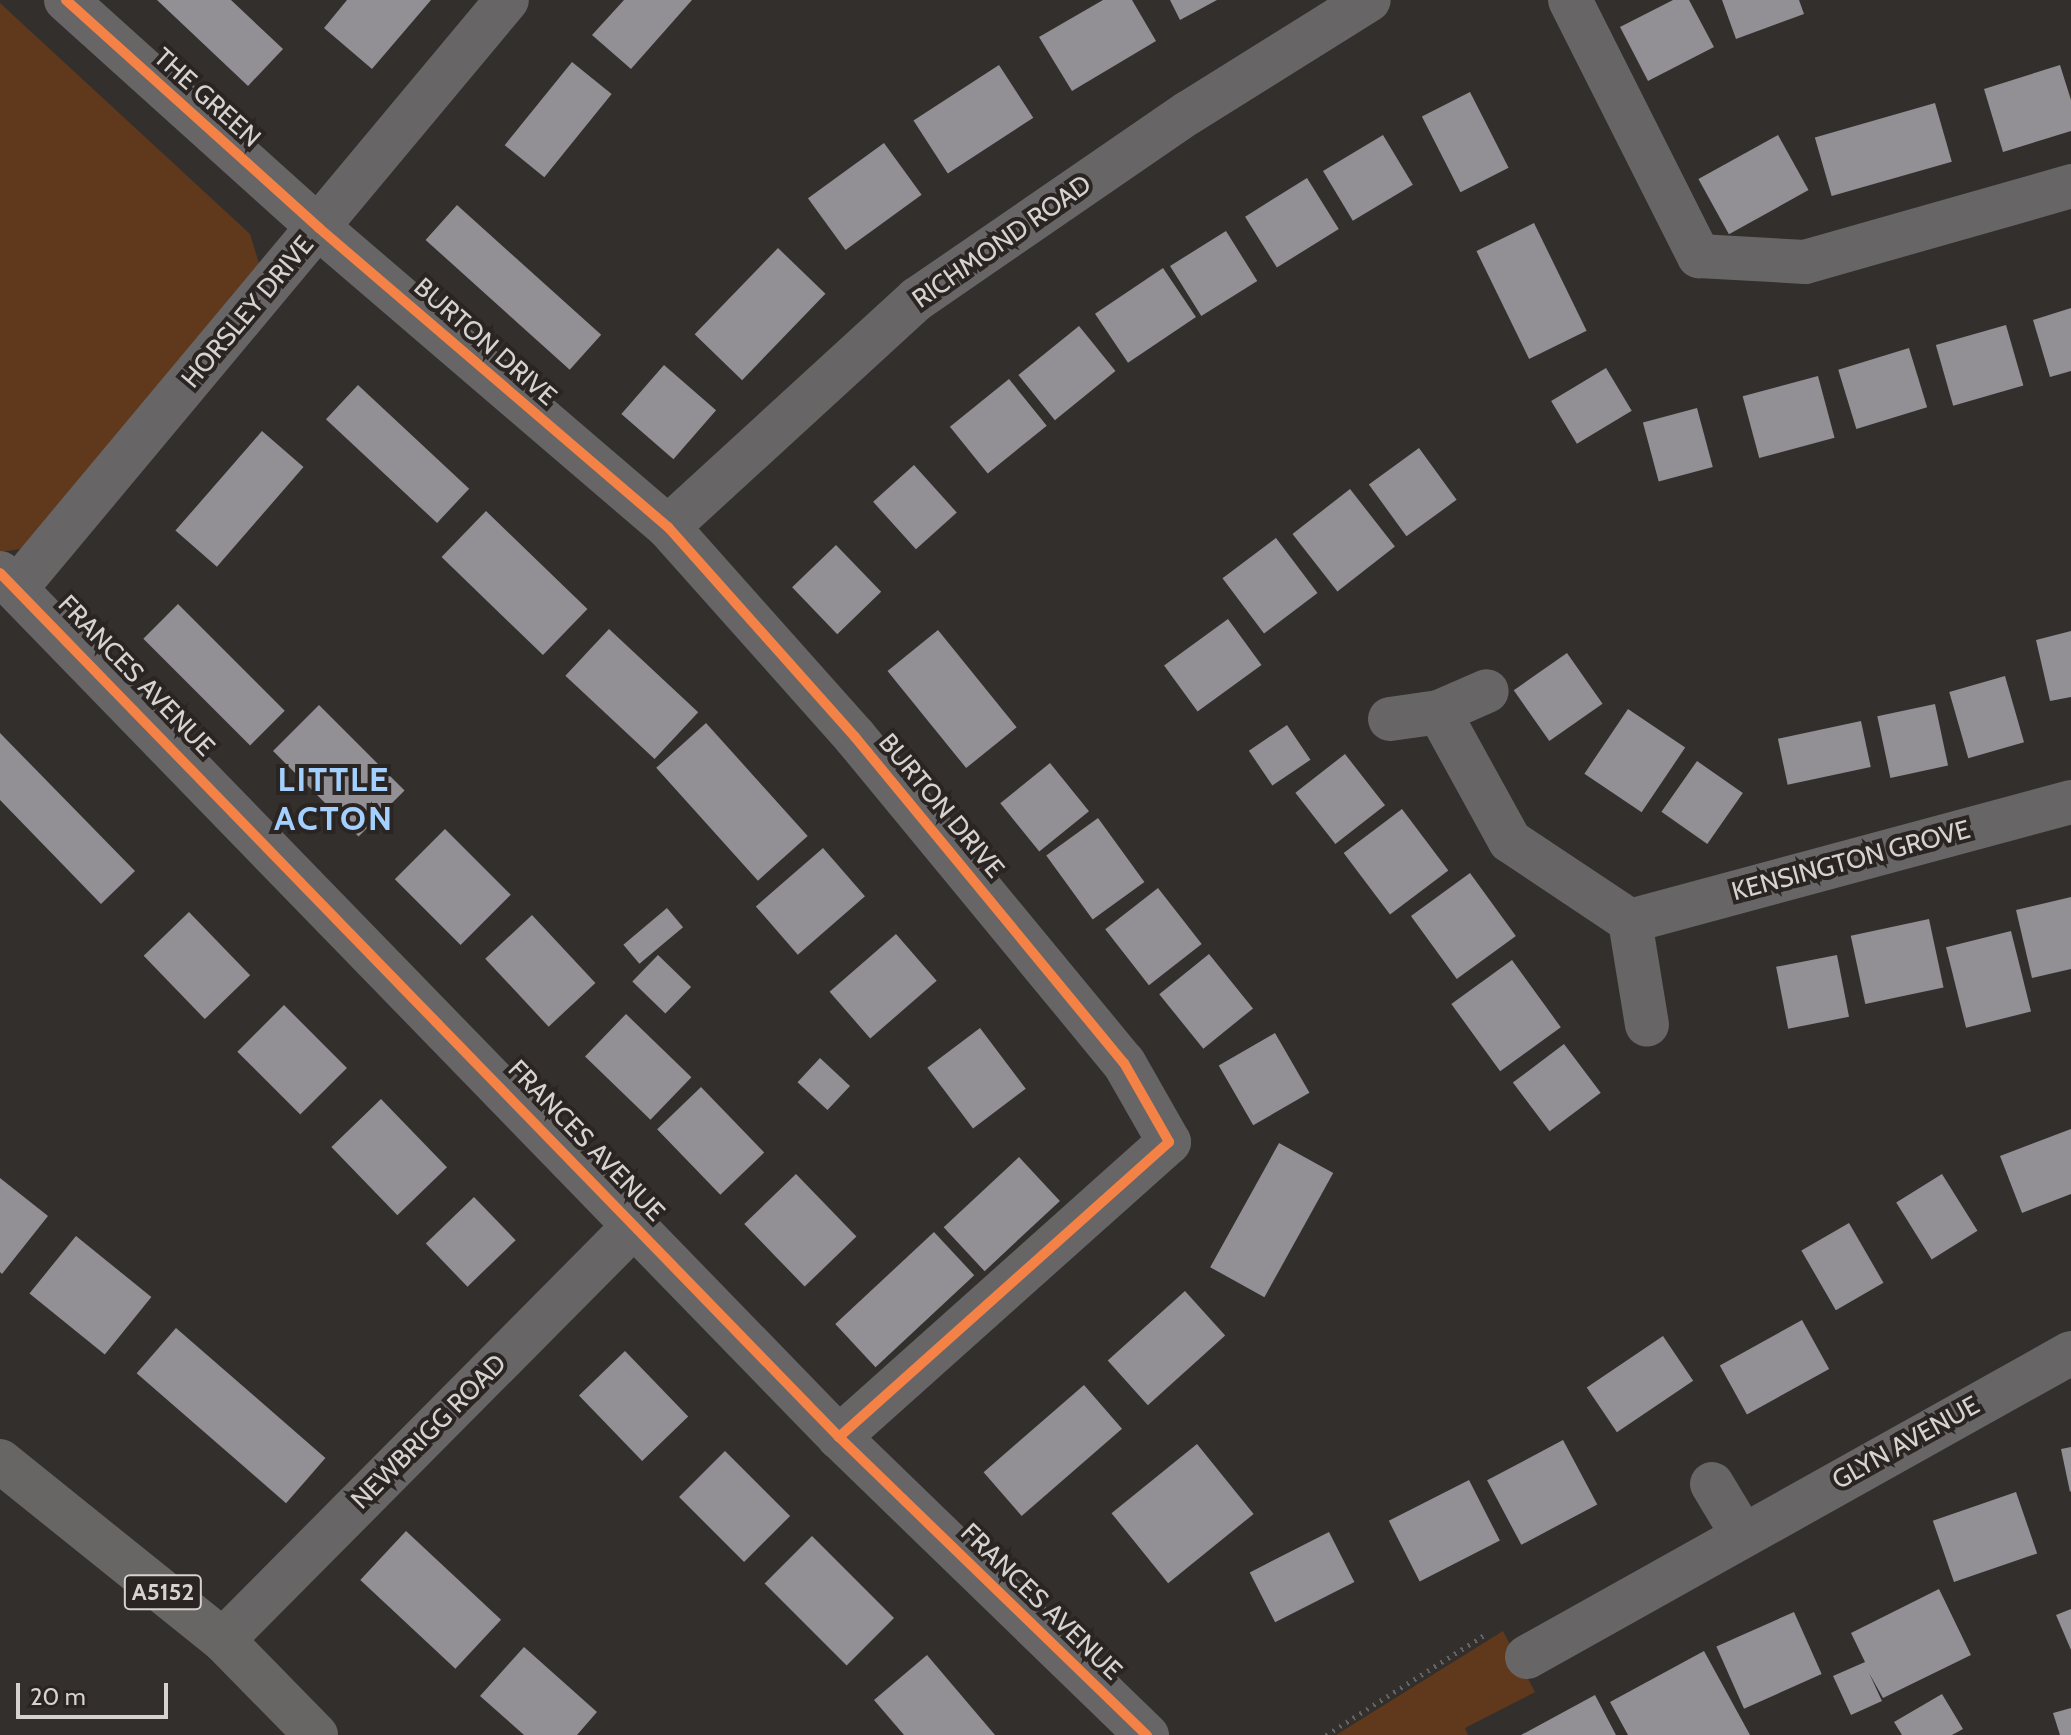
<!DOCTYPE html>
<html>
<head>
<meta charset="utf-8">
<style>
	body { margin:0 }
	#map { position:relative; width:2071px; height:1735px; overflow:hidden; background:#322f2d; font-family:Cabin,sans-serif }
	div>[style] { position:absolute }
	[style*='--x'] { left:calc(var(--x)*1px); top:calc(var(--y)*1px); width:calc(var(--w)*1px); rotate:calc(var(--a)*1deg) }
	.green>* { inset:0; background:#60391d }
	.building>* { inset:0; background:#928f95; transform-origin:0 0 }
	.path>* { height:5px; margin-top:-2.5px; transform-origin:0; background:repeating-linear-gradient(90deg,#656463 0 2px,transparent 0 8px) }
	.minor>* { height:44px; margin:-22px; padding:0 22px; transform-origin:22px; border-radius:22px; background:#676565 }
	.major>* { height:44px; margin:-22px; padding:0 22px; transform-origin:22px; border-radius:22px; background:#686665 }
	.cycleway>* { height:10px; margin:-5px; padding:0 5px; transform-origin:5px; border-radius:5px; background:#f48246 }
	span { translate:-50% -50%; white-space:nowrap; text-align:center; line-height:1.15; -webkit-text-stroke:8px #2a2522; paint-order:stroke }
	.shield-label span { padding:2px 6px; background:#2a2522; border:2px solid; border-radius:6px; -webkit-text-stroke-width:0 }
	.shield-label { font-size:24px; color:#d5d2d0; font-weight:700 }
	.street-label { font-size:26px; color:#d5d2d0 }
	.district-label { font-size:34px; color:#a3d0fe; font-weight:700; letter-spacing:2px }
	.scale { position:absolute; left:16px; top:1683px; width:152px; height:36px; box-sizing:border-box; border:4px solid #d5d2d0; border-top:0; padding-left:10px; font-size:24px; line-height:28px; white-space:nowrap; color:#d5d2d0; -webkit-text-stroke:6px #2a2522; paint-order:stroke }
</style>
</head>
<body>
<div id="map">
	<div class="green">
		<div style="clip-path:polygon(0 3px,250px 234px,261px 270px,27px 548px,0 552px)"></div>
		<div style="clip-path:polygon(1503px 1631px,1535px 1692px,1465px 1728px,1468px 1735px,1336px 1735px)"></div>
	</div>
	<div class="building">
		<div style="clip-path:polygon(157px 0,231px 0,283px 49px,248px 86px)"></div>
		<div style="clip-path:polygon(347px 0,431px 0,372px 69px,324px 28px)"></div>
		<div style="clip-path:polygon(624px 0,692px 0,631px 69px,592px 35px)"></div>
		<div style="clip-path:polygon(1103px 0,1132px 0,1156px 41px,1072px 91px,1039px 37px)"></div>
		<div style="clip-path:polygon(1170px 0,1217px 0,1180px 20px)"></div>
		<div style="clip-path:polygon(1673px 0,1689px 0,1714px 47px,1648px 81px,1620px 27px)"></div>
		<div style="clip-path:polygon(1722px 0,1799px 0,1804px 14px,1736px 39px)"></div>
		<div style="left:572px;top:62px;width:51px;height:107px;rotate:39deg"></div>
		<div style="left:999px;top:65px;width:63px;height:102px;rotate:57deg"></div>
		<div style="clip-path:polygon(2060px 65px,2071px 100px,2071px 131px,2003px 152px,1984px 89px)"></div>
		<div style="left:1470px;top:92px;width:85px;height:54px;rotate:63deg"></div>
		<div style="left:1935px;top:103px;width:61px;height:125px;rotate:74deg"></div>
		<div style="left:1383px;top:135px;width:58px;height:70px;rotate:59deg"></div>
		<div style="left:1778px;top:135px;width:63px;height:91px;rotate:61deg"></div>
		<div style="left:884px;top:143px;width:64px;height:94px;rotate:54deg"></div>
		<div style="left:1307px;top:178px;width:60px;height:73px;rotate:58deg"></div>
		<div style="left:457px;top:205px;width:194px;height:47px;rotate:42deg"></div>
		<div style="left:1534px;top:223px;width:120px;height:64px;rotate:64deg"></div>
		<div style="left:1226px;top:231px;width:59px;height:66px;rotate:58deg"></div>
		<div style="left:778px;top:248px;width:66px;height:120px;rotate:44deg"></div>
		<div style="left:1163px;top:268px;width:59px;height:82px;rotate:56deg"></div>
		<div style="clip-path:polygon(2071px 308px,2071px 371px,2050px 377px,2033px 320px)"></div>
		<div style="left:2006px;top:325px;width:63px;height:73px;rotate:74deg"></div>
		<div style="left:1079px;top:326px;width:58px;height:78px;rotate:51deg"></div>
		<div style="left:1909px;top:348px;width:62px;height:74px;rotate:73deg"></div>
		<div style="left:664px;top:365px;width:69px;height:65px;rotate:41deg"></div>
		<div style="left:1606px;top:368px;width:50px;height:64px;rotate:59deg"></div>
		<div style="left:1818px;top:376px;width:64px;height:78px;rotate:75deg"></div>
		<div style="left:1009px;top:379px;width:60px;height:76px;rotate:51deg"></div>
		<div style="left:358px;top:385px;width:152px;height:47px;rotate:43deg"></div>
		<div style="left:1697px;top:408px;width:61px;height:56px;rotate:75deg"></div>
		<div style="left:262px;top:431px;width:55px;height:132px;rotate:41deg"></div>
		<div style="left:1419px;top:448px;width:64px;height:62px;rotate:54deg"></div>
		<div style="left:914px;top:465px;width:64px;height:55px;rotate:48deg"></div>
		<div style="left:1350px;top:489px;width:73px;height:73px;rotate:52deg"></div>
		<div style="left:486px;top:511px;width:141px;height:64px;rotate:44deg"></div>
		<div style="left:1276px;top:538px;width:69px;height:67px;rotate:53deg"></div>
		<div style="left:836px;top:545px;width:65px;height:61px;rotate:46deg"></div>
		<div style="left:178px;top:604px;width:151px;height:49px;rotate:45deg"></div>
		<div style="left:1228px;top:619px;width:57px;height:79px;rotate:54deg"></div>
		<div style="left:609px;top:629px;width:122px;height:64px;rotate:43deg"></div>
		<div style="left:938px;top:630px;width:125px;height:65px;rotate:51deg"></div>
		<div style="clip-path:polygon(2071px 631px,2071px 697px,2050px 701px,2036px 640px)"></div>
		<div style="left:1567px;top:653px;width:62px;height:65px;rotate:55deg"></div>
		<div style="left:2005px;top:676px;width:69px;height:58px;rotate:74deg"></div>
		<div style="left:1935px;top:704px;width:63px;height:59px;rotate:78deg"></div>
		<div style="left:319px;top:705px;width:121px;height:65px;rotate:45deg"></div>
		<div style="left:1628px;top:709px;width:69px;height:78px;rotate:34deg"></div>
		<div style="left:1861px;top:721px;width:47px;height:85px;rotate:78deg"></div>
		<div style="left:706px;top:723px;width:152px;height:67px;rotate:48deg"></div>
		<div style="left:1287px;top:725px;width:42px;height:46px;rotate:56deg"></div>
		<div style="clip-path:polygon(0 733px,135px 871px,101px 904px,0 800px)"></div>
		<div style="left:1345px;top:754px;width:65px;height:63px;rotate:52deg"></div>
		<div style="left:1697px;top:761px;width:56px;height:62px;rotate:35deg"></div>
		<div style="left:1050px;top:763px;width:62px;height:64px;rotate:51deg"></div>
		<div style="left:1402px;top:809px;width:77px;height:73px;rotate:53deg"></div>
		<div style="left:1098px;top:818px;width:79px;height:64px;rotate:54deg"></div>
		<div style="left:445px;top:829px;width:93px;height:71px;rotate:45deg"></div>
		<div style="left:823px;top:848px;width:64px;height:89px;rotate:49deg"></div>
		<div style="left:1470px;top:873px;width:78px;height:73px;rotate:54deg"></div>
		<div style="left:1158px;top:888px;width:71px;height:67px;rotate:52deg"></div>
		<div style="clip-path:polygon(2071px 897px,2071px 969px,2032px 978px,2016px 910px)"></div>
		<div style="left:667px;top:908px;width:25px;height:57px;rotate:50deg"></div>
		<div style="left:189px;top:912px;width:88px;height:63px;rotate:46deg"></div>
		<div style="left:532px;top:915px;width:93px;height:64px;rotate:47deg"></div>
		<div style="left:1929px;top:919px;width:70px;height:80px;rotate:78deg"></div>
		<div style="left:2011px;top:931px;width:83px;height:67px;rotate:76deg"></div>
		<div style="left:896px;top:934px;width:62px;height:88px;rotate:49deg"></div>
		<div style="left:1209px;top:954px;width:70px;height:64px;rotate:51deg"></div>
		<div style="left:658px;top:955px;width:46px;height:37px;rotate:44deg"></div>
		<div style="left:1837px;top:955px;width:63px;height:62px;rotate:79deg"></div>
		<div style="left:1512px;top:960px;width:83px;height:75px;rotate:54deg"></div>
		<div style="left:284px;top:1005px;width:89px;height:66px;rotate:45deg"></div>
		<div style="left:626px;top:1014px;width:91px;height:59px;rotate:44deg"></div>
		<div style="left:980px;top:1028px;width:76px;height:66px;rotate:53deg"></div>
		<div style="left:1275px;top:1033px;width:69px;height:65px;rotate:60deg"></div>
		<div style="left:1564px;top:1044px;width:61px;height:64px;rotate:53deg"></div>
		<div style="left:820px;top:1058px;width:41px;height:33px;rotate:43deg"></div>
		<div style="left:701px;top:1087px;width:91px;height:61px;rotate:46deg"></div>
		<div style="left:381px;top:1099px;width:95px;height:69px;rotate:46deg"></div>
		<div style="clip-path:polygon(2071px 1129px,2071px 1194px,2022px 1213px,2000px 1156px)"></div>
		<div style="left:1279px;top:1143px;width:62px;height:142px;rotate:29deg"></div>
		<div style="left:1019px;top:1157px;width:60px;height:103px;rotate:47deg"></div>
		<div style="left:796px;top:1174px;width:87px;height:72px;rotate:46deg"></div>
		<div style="left:1942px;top:1174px;width:67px;height:54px;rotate:58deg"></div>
		<div style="clip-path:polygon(0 1178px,48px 1216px,2px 1274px,0 1272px)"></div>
		<div style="left:474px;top:1197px;width:60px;height:67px;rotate:46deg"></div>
		<div style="left:1849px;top:1223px;width:69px;height:55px;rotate:60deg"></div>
		<div style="left:934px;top:1232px;width:59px;height:135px;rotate:47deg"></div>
		<div style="left:76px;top:1236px;width:97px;height:74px;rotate:39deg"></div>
		<div style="left:1185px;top:1291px;width:60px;height:104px;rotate:48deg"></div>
		<div style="left:1802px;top:1320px;width:56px;height:94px;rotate:61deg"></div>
		<div style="left:176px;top:1328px;width:198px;height:60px;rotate:41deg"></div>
		<div style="left:1663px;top:1336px;width:54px;height:92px;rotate:56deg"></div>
		<div style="left:625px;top:1351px;width:91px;height:64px;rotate:46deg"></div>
		<div style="left:1084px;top:1385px;width:58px;height:133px;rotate:49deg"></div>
		<div style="left:1563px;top:1440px;width:73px;height:86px;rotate:62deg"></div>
		<div style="left:1197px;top:1444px;width:90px;height:110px;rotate:51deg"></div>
		<div style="clip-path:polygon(2071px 1447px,2071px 1491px,2070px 1492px,2061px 1449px)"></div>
		<div style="left:725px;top:1451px;width:92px;height:65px;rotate:45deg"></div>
		<div style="left:1469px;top:1480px;width:68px;height:90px;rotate:63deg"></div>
		<div style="left:2016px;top:1492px;width:65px;height:88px;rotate:71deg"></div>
		<div style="left:406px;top:1531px;width:130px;height:67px;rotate:43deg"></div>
		<div style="left:1329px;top:1532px;width:56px;height:89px;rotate:63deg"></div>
		<div style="left:812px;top:1536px;width:116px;height:67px;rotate:45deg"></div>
		<div style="clip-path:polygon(1939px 1589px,1971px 1655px,1883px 1698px,1869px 1673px,1882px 1701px,1851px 1715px,1833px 1676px,1865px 1662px,1851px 1633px)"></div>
		<div style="clip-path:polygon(2071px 1609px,2071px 1650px,2056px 1615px)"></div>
		<div style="left:1794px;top:1612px;width:68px;height:85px;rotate:66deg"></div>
		<div style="clip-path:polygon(524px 1647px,597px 1712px,577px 1735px,524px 1735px,480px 1696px)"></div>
		<div style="clip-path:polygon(1704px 1651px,1750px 1735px,1628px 1735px,1610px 1702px)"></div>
		<div style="clip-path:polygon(927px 1655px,995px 1735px,904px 1735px,874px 1700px)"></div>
		<div style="clip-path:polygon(1942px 1694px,1963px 1729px,1952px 1735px,1902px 1735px,1894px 1722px)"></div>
		<div style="clip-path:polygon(1595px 1695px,1616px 1735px,1521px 1735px)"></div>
		<div style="clip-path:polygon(2071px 1708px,2071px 1735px,2060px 1735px,2053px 1713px)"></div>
	</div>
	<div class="path">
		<div style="--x:1326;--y:1735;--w:187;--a:-32.3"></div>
	</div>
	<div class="minor">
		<div style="--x:66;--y:0;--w:341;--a:42"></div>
		<div style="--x:319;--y:228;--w:460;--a:40.6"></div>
		<div style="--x:668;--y:527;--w:281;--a:48.3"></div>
		<div style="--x:855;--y:737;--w:423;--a:50.5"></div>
		<div style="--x:1124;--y:1063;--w:91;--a:60.3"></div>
		<div style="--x:1169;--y:1142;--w:443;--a:138.2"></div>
		<div style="--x:1570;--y:0;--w:287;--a:63.3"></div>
		<div style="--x:1699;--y:256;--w:106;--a:3.2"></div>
		<div style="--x:1805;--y:262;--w:277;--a:-15.9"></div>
		<div style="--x:668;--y:527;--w:338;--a:-42.5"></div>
		<div style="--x:917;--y:299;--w:329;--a:-34.5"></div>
		<div style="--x:1188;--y:113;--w:213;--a:-32"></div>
		<div style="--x:0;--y:573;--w:1204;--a:45.84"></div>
		<div style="--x:839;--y:1437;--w:429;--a:44.1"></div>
		<div style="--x:18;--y:586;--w:763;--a:-50.16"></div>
		<div style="--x:1439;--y:712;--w:147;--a:61.2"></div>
		<div style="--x:1510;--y:841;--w:144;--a:33.7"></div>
		<div style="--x:1630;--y:921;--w:457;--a:-15.1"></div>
		<div style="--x:1390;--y:719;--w:49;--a:-8.1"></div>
		<div style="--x:1439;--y:712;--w:52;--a:-23.6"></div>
		<div style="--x:1630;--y:921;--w:105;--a:80.7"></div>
		<div style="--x:1712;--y:1484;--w:58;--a:59"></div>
		<div style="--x:223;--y:1640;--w:586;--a:-45.21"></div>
		<div style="--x:1527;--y:1657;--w:623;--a:-29.2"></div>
	</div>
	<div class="major">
		<div style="--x:0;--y:1461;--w:286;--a:38.8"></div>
		<div style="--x:223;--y:1640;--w:133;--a:45.6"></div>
	</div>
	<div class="cycleway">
		<div style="--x:66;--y:0;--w:341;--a:42"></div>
		<div style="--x:319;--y:228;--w:460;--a:40.6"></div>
		<div style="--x:668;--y:527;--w:281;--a:48.3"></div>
		<div style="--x:855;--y:737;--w:423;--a:50.5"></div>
		<div style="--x:1124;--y:1063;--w:91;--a:60.3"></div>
		<div style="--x:1169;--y:1142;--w:443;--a:138.2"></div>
		<div style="--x:0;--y:573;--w:1204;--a:45.84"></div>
		<div style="--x:839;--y:1437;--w:429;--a:44.1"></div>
	</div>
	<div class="shield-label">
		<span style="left:163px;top:1592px">A5152</span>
	</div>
	<div class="street-label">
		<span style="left:207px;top:98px;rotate:42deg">THE GREEN</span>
		<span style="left:1002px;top:242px;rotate:-35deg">RICHMOND ROAD</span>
		<span style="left:248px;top:312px;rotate:-50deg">HORSLEY DRIVE</span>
		<span style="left:485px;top:342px;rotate:41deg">BURTON DRIVE</span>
		<span style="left:136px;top:676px;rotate:46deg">FRANCES AVENUE</span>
		<span style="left:941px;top:806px;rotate:50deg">BURTON DRIVE</span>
		<span style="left:1851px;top:861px;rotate:-15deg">KENSINGTON GROVE</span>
		<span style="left:586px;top:1141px;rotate:46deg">FRANCES AVENUE</span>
		<span style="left:429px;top:1432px;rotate:-45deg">NEWBRIGG ROAD</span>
		<span style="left:1906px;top:1443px;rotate:-29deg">GLYN AVENUE</span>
		<span style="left:1041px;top:1602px;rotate:44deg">FRANCES AVENUE</span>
	</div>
	<div class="district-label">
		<span style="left:334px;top:799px">LITTLE<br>ACTON</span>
	</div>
	<div class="scale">20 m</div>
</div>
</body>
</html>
